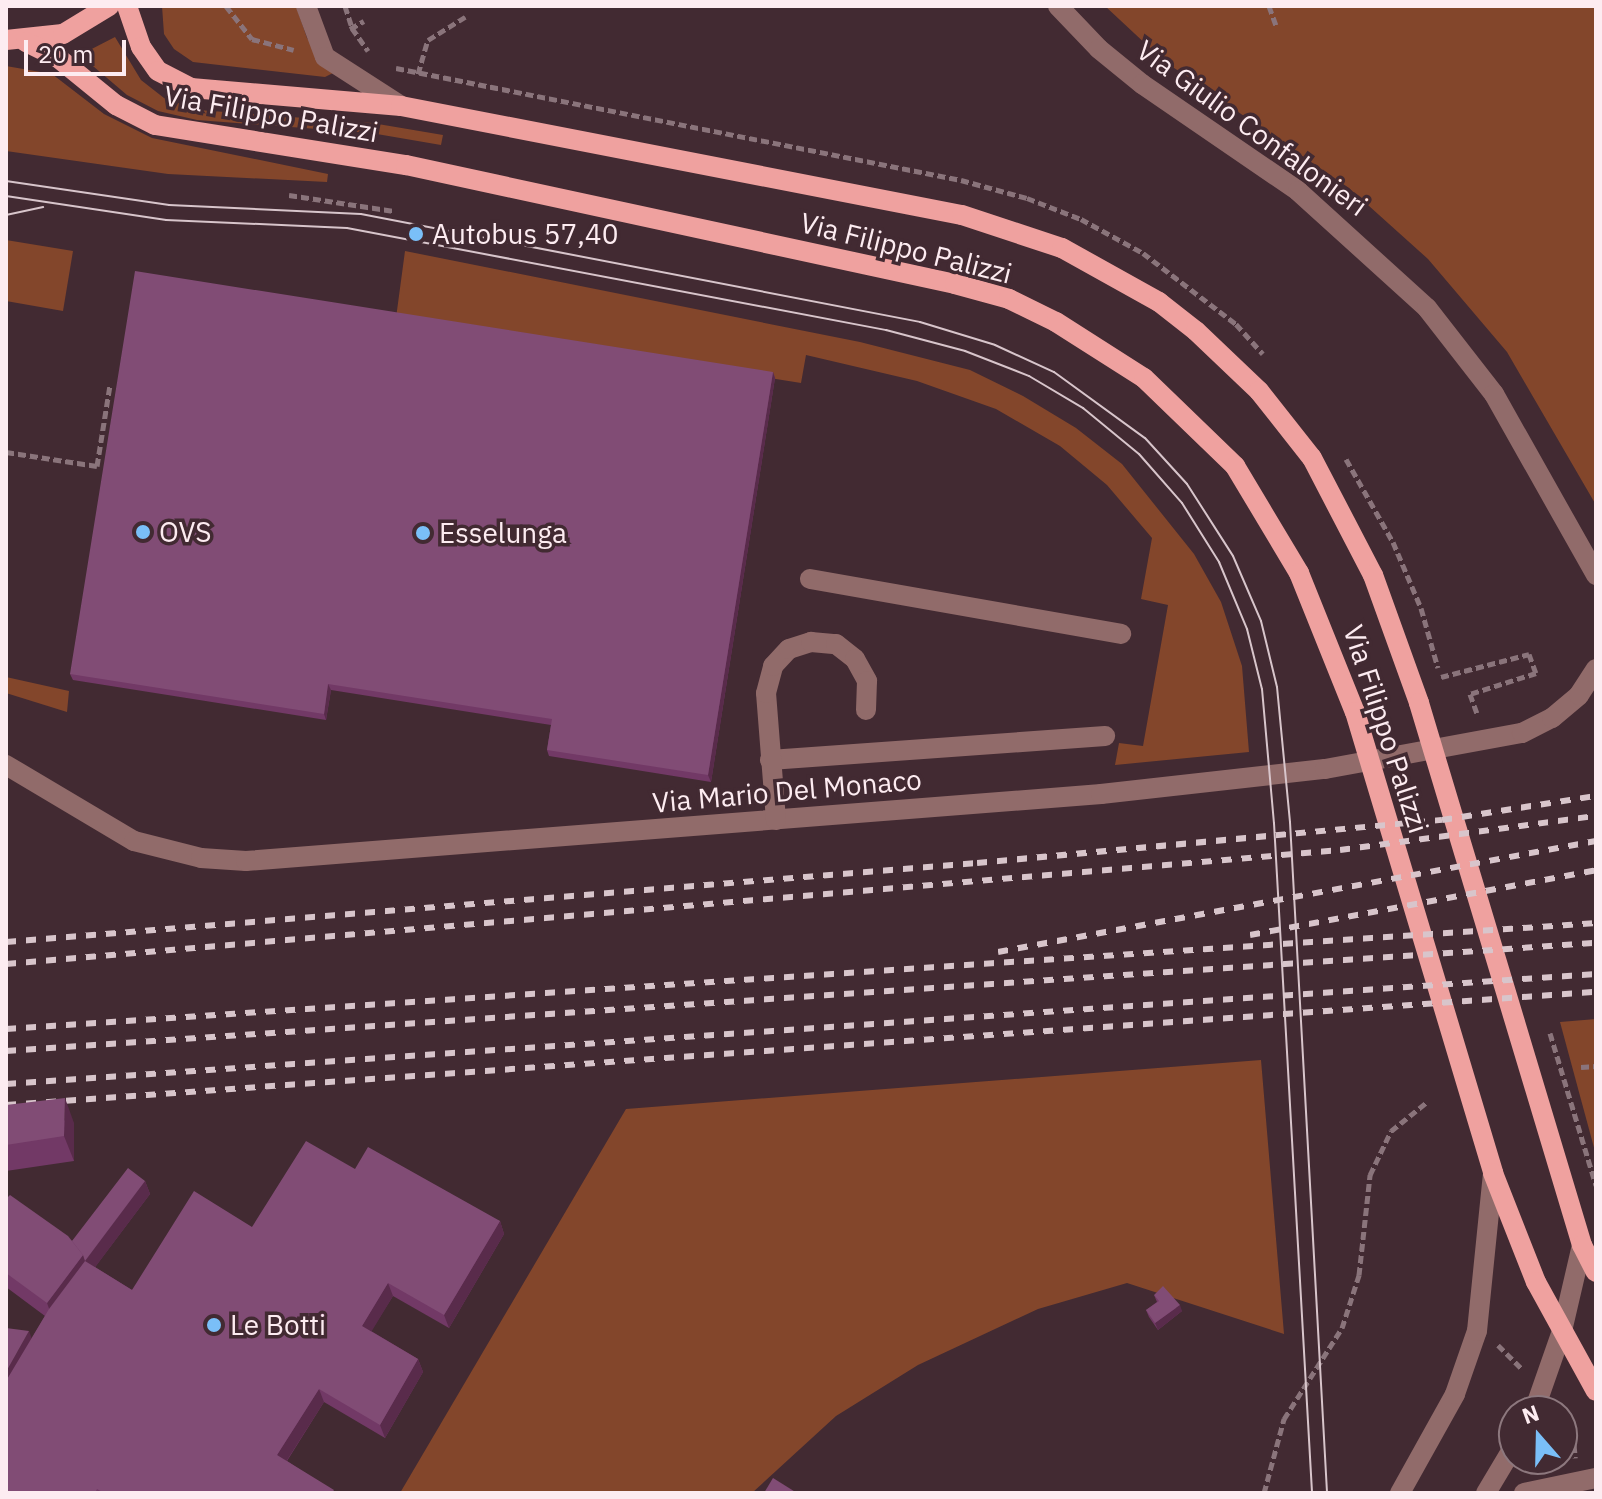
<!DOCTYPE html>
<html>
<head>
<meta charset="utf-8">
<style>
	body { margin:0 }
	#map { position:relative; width:1602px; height:1499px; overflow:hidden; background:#422a32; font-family:"IBM Plex Sans",sans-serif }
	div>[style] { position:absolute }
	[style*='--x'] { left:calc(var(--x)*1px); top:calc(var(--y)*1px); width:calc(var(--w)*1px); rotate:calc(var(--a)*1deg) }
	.green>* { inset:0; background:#83462b }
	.path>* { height:5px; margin-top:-2.5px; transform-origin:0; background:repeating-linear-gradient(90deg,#8a747b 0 8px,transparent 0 12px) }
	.minor>* { height:20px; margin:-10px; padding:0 10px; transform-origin:10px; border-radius:10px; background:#916b6a }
	.major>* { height:20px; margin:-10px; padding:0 10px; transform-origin:10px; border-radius:10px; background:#efa19f }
	.tram>* { height:2px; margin:-1px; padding:0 1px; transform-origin:1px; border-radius:1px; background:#d8c5cb }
	.rail>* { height:6px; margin-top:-3px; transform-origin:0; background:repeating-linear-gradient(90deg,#d8c5cb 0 10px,transparent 0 20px) }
	.wall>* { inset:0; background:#723966 }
	.shaded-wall>* { inset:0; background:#592b4b }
	.building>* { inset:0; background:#814c75 }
	.dots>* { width:22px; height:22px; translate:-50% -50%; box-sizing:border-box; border:4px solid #422a32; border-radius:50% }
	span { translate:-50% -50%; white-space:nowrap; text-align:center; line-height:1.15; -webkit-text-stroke:7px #422a32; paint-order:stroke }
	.street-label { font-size:28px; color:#fdecf1 }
	.poi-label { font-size:28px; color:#fdecf1 }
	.left { translate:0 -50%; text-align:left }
	.frame { position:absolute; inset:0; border:8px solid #fdecf1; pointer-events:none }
	.north { position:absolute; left:1498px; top:1395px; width:80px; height:80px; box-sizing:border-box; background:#422a32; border:2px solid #8d787e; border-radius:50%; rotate:340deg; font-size:22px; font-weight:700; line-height:32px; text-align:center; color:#fdecf1 }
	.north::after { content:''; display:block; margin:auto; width:28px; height:36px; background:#7abff8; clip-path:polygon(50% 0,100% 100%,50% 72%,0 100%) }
	.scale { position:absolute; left:24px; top:40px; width:102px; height:36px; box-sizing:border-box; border:4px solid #fdecf1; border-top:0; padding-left:10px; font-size:24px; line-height:28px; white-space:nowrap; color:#fdecf1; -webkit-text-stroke:6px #422a32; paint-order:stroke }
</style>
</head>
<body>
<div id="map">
	<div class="green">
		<div style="clip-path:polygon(162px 6px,296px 6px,307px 38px,333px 73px,325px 77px,193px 62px,174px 49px,164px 34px)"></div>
		<div style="clip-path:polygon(1105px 6px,1596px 6px,1596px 505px,1507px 352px,1428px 259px,1349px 188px,1164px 61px)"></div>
		<div style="clip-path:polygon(115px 37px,141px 80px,164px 98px,198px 110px,372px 123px,443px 135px,441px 145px,371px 133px,197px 120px,158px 111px,127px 95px,80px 55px)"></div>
		<div style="clip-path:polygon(6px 66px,52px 74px,104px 114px,152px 138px,328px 174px,327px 182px,168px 174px,6px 151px)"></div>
		<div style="clip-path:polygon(6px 240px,73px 251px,63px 311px,6px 301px)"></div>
		<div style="clip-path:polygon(405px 251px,860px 342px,970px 370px,1023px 396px,1076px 428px,1122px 464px,1194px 554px,1221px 602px,1242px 666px,1249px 752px,1115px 765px,1119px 743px,1143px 746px,1168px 605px,1141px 599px,1152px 538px,1107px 485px,1060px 446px,996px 409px,917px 381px,806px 355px,801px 383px,396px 318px)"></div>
		<div style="clip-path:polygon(6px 677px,69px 691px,67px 712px,6px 693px)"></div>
		<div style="clip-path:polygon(1596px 1019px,1596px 1155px,1560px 1022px)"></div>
		<div style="clip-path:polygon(1261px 1060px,1284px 1334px,1127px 1283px,1038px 1309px,918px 1365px,836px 1416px,752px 1493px,400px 1493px,626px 1109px)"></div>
	</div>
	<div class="path">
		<div style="--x:226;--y:6;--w:42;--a:51.8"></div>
		<div style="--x:252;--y:39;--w:43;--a:14.7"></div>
		<div style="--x:345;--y:6;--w:23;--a:72"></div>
		<div style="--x:352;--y:28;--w:28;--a:55"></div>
		<div style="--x:1269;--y:6;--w:20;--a:70"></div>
		<div style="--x:350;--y:29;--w:16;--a:-30"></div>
		<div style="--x:396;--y:68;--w:576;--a:11.21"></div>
		<div style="--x:961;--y:180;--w:68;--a:15.3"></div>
		<div style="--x:1027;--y:198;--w:58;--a:21.3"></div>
		<div style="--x:1081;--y:219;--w:71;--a:28.7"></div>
		<div style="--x:1143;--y:253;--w:117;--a:37.4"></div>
		<div style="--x:1236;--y:324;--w:40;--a:48"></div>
		<div style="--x:418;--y:74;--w:35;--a:-74"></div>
		<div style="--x:428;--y:40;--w:44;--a:-31.9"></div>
		<div style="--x:289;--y:195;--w:106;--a:8.7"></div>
		<div style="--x:6;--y:452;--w:92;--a:8.7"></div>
		<div style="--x:97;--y:466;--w:82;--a:-80.9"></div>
		<div style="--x:1346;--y:459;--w:95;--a:60.5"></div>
		<div style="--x:1393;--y:542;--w:72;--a:67"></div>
		<div style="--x:1421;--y:608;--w:62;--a:74.2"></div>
		<div style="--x:1441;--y:677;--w:91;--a:-14.6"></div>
		<div style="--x:1529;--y:654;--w:20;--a:70"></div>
		<div style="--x:1536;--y:673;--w:69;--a:162.3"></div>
		<div style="--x:1470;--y:694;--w:20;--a:70"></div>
		<div style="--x:1550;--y:1033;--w:159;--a:73.2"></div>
		<div style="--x:1581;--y:1067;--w:15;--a:-4"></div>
		<div style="--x:1498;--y:1345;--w:34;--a:45"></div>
		<div style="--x:1561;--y:1408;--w:17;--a:50"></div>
		<div style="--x:1572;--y:1421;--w:37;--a:85"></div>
		<div style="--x:1264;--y:1493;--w:77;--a:-74.9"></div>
		<div style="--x:1284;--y:1419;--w:108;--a:-57.5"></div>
		<div style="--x:1342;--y:1328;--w:56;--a:-72.2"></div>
		<div style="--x:1359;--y:1275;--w:101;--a:-83.7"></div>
		<div style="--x:1370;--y:1175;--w:49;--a:-64.5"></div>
		<div style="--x:1391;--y:1131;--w:46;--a:-38.9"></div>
	</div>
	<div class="minor">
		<div style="--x:306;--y:6;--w:54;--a:69.6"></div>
		<div style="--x:325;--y:57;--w:90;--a:32.8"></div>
		<div style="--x:1058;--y:6;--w:59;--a:46.4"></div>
		<div style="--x:1099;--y:49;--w:55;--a:39.1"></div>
		<div style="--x:1142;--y:84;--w:189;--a:34.4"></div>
		<div style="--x:1298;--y:191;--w:174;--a:42.2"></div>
		<div style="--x:1427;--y:308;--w:109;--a:52.1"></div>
		<div style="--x:1494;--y:394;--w:208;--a:60.6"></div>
		<div style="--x:810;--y:579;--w:316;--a:10"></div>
		<div style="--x:770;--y:760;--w:336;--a:-4.1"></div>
		<div style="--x:6;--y:765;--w:149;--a:30.7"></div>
		<div style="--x:134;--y:841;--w:69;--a:14.2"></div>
		<div style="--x:201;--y:858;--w:45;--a:3.8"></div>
		<div style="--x:246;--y:861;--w:858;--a:-4.48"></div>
		<div style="--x:1101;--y:794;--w:225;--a:-6.4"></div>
		<div style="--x:1325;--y:769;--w:200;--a:-10.4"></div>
		<div style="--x:1522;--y:733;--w:34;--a:-27"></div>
		<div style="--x:1552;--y:718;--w:35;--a:-40"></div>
		<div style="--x:1579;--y:695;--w:31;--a:-57"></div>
		<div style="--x:776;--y:820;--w:127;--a:-94.5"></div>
		<div style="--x:766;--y:693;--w:28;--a:-75"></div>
		<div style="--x:773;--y:666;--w:23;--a:-47"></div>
		<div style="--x:789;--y:649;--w:23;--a:-18"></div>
		<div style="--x:811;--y:642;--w:25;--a:5"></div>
		<div style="--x:836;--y:644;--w:24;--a:38"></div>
		<div style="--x:855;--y:659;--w:25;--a:61"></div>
		<div style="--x:867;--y:681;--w:29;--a:92"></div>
		<div style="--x:1534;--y:1411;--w:85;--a:-70.7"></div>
		<div style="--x:1562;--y:1331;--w:88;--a:-76.9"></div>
		<div style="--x:1400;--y:1493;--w:113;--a:-60.9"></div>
		<div style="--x:1455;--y:1394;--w:67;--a:-70.8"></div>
		<div style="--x:1477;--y:1331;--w:159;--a:-84.2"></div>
		<div style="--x:1486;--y:1493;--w:55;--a:-59.2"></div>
		<div style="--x:1524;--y:1493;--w:74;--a:-11.8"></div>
	</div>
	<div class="major">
		<div style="--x:127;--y:6;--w:43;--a:71.1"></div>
		<div style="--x:141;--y:47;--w:29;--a:55"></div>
		<div style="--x:158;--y:71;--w:37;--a:27"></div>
		<div style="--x:191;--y:88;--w:211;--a:4.9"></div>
		<div style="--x:401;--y:106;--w:571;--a:11"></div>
		<div style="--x:962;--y:215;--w:105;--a:18.3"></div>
		<div style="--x:1062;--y:248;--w:111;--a:29.1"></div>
		<div style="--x:1159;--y:302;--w:47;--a:38.1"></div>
		<div style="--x:1196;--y:331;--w:87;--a:43.6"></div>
		<div style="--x:1259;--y:391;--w:85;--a:51.7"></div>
		<div style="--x:1312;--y:458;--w:132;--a:62.5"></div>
		<div style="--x:1373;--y:575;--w:136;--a:70.2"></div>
		<div style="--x:1419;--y:703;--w:566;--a:73.26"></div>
		<div style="--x:1582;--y:1245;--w:30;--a:63"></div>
		<div style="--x:6;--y:40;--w:57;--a:-6"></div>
		<div style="--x:63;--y:34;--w:54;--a:-31.3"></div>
		<div style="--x:26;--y:42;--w:34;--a:26"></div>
		<div style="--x:57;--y:57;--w:76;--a:39.1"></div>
		<div style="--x:116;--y:105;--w:44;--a:27.1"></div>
		<div style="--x:155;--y:125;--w:254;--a:9.1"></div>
		<div style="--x:406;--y:165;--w:562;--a:12.23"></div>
		<div style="--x:955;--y:284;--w:56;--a:15.5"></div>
		<div style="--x:1009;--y:299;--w:52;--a:26.1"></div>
		<div style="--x:1056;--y:322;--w:104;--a:32.5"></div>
		<div style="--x:1144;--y:378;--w:127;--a:44"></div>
		<div style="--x:1235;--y:466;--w:125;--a:59.1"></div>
		<div style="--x:1299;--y:573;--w:150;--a:68.1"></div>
		<div style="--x:1355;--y:712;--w:481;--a:73.3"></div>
		<div style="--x:1493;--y:1173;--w:117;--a:68.5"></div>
		<div style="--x:1536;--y:1282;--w:124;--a:61.2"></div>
	</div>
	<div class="tram">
		<div style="--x:6;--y:181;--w:165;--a:8.4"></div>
		<div style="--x:169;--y:205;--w:192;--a:2.7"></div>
		<div style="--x:361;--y:214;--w:569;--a:10.93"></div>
		<div style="--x:920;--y:322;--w:78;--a:17"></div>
		<div style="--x:995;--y:345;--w:65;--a:24.6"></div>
		<div style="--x:1054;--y:372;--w:112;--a:36"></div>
		<div style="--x:1145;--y:438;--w:62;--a:47.6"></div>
		<div style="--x:1187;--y:484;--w:85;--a:57.4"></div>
		<div style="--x:1233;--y:556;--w:71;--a:66.7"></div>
		<div style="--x:1261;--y:621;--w:68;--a:76.4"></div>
		<div style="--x:1277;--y:687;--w:136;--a:84.5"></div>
		<div style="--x:1290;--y:822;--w:672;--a:86.84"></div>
		<div style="--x:6;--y:196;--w:162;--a:8.5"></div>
		<div style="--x:166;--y:220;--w:181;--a:2.5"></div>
		<div style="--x:347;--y:228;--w:549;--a:10.72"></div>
		<div style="--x:886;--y:330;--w:82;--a:14.9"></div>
		<div style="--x:965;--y:351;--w:69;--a:21.3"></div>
		<div style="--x:1029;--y:376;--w:63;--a:30.7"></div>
		<div style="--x:1083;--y:408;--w:72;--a:39.4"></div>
		<div style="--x:1139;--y:454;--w:65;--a:48.7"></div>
		<div style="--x:1182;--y:503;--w:70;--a:57.9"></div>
		<div style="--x:1219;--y:562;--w:73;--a:67.3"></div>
		<div style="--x:1247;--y:629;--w:62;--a:76"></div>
		<div style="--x:1262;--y:689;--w:135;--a:84.9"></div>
		<div style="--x:1274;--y:823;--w:671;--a:86.75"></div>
		<div style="--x:6;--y:215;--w:38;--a:-12"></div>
	</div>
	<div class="rail">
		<div style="--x:1250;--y:935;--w:352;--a:-10.6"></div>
		<div style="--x:6;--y:942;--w:974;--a:-4.65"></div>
		<div style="--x:977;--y:863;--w:467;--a:-5.3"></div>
		<div style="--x:1442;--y:820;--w:156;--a:-8.9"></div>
		<div style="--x:998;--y:952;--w:608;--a:-10.52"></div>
		<div style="--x:6;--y:964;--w:1339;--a:-4.88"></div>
		<div style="--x:1340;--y:850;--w:258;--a:-7.6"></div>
		<div style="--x:6;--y:1029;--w:1594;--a:-3.81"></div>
		<div style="--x:6;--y:1051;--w:1594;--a:-3.89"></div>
		<div style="--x:6;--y:1084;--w:1594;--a:-3.96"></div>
		<div style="--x:6;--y:1105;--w:1594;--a:-4.07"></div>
	</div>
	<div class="wall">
		<div style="clip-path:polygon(773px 372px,775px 378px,711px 782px,549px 756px,547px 750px,551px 725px,331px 690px,326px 720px,73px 680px,70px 674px)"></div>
		<div style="clip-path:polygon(6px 1105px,74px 1123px,74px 1161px,6px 1171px)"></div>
		<div style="clip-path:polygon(355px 1169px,500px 1221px,504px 1234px,449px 1328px,393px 1296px,371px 1331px,418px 1359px,423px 1372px,385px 1438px,324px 1402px,287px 1461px,335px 1493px,6px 1493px,32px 1338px,45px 1316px,6px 1287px,6px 1199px,72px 1241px,145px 1181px,150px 1194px,95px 1267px,132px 1290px,252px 1227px)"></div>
		<div style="clip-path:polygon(1154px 1295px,1182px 1311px,1158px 1330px,1149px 1317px,1146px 1310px,1157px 1302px)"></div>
	</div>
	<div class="shaded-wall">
		<div style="clip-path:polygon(773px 372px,775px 378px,711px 782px,708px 775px)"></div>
		<div style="clip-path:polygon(328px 684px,331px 690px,326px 720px,324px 714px)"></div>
		<div style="clip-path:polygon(65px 1098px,74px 1123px,74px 1161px,64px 1136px)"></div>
		<div style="clip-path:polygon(145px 1181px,150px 1194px,54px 1322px,47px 1303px,83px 1255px)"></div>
		<div style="clip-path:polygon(500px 1221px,504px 1234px,449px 1328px,444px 1315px)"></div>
		<div style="clip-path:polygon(388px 1283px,393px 1296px,367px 1339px,362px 1326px)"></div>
		<div style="clip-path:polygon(1180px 1305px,1182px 1311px,1158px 1330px,1155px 1323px)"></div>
		<div style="clip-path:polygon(29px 1331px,36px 1350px,6px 1404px,6px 1372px)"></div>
		<div style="clip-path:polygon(418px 1359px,423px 1372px,385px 1438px,380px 1425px)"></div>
		<div style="clip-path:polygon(319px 1389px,324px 1402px,282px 1468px,277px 1455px)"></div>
	</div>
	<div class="building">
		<div style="clip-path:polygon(135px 271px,773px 372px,708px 775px,547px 750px,552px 719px,328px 684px,324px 714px,70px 674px)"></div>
		<div style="clip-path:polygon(65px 1098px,64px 1136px,6px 1145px,6px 1105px)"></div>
		<div style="clip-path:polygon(306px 1141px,355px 1169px,368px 1147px,500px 1221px,444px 1315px,388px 1283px,362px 1326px,418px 1359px,380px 1425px,319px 1389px,277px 1455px,334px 1490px,332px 1493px,104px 1493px,97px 1489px,95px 1493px,6px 1493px,6px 1381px,49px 1309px,85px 1261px,132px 1290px,194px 1191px,252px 1227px)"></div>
		<div style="clip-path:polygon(128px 1168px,145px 1181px,85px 1261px,83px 1255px,72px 1241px)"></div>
		<div style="clip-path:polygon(10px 1195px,68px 1236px,83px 1255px,47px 1303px,6px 1273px,6px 1199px)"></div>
		<div style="clip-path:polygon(1163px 1286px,1180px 1305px,1155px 1323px,1146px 1310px,1159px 1301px,1154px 1295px)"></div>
		<div style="clip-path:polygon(6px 1328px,29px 1331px,6px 1372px)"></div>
		<div style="clip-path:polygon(773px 1478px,797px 1493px,764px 1493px)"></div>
	</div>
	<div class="dots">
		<div style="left:416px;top:234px;background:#7abff8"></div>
		<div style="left:143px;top:532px;background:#7abff8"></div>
		<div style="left:423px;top:533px;background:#7abff8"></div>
		<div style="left:214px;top:1325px;background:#7abff8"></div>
	</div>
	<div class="street-label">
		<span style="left:271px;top:114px;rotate:10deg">Via Filippo Palizzi</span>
		<span style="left:1252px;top:128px;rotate:36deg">Via Giulio Confalonieri</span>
		<span style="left:906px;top:248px;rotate:14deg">Via Filippo Palizzi</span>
		<span style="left:1386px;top:729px;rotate:72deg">Via Filippo Palizzi</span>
		<span style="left:787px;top:791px;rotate:-5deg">Via Mario Del Monaco</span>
	</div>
	<div class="poi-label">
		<span class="left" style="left:432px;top:234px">Autobus 57,40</span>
		<span class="left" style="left:159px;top:532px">OVS</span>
		<span class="left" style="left:439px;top:533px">Esselunga</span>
		<span class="left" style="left:230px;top:1325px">Le Botti</span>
	</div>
	<div class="frame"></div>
	<div class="north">N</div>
	<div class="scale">20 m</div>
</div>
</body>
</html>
